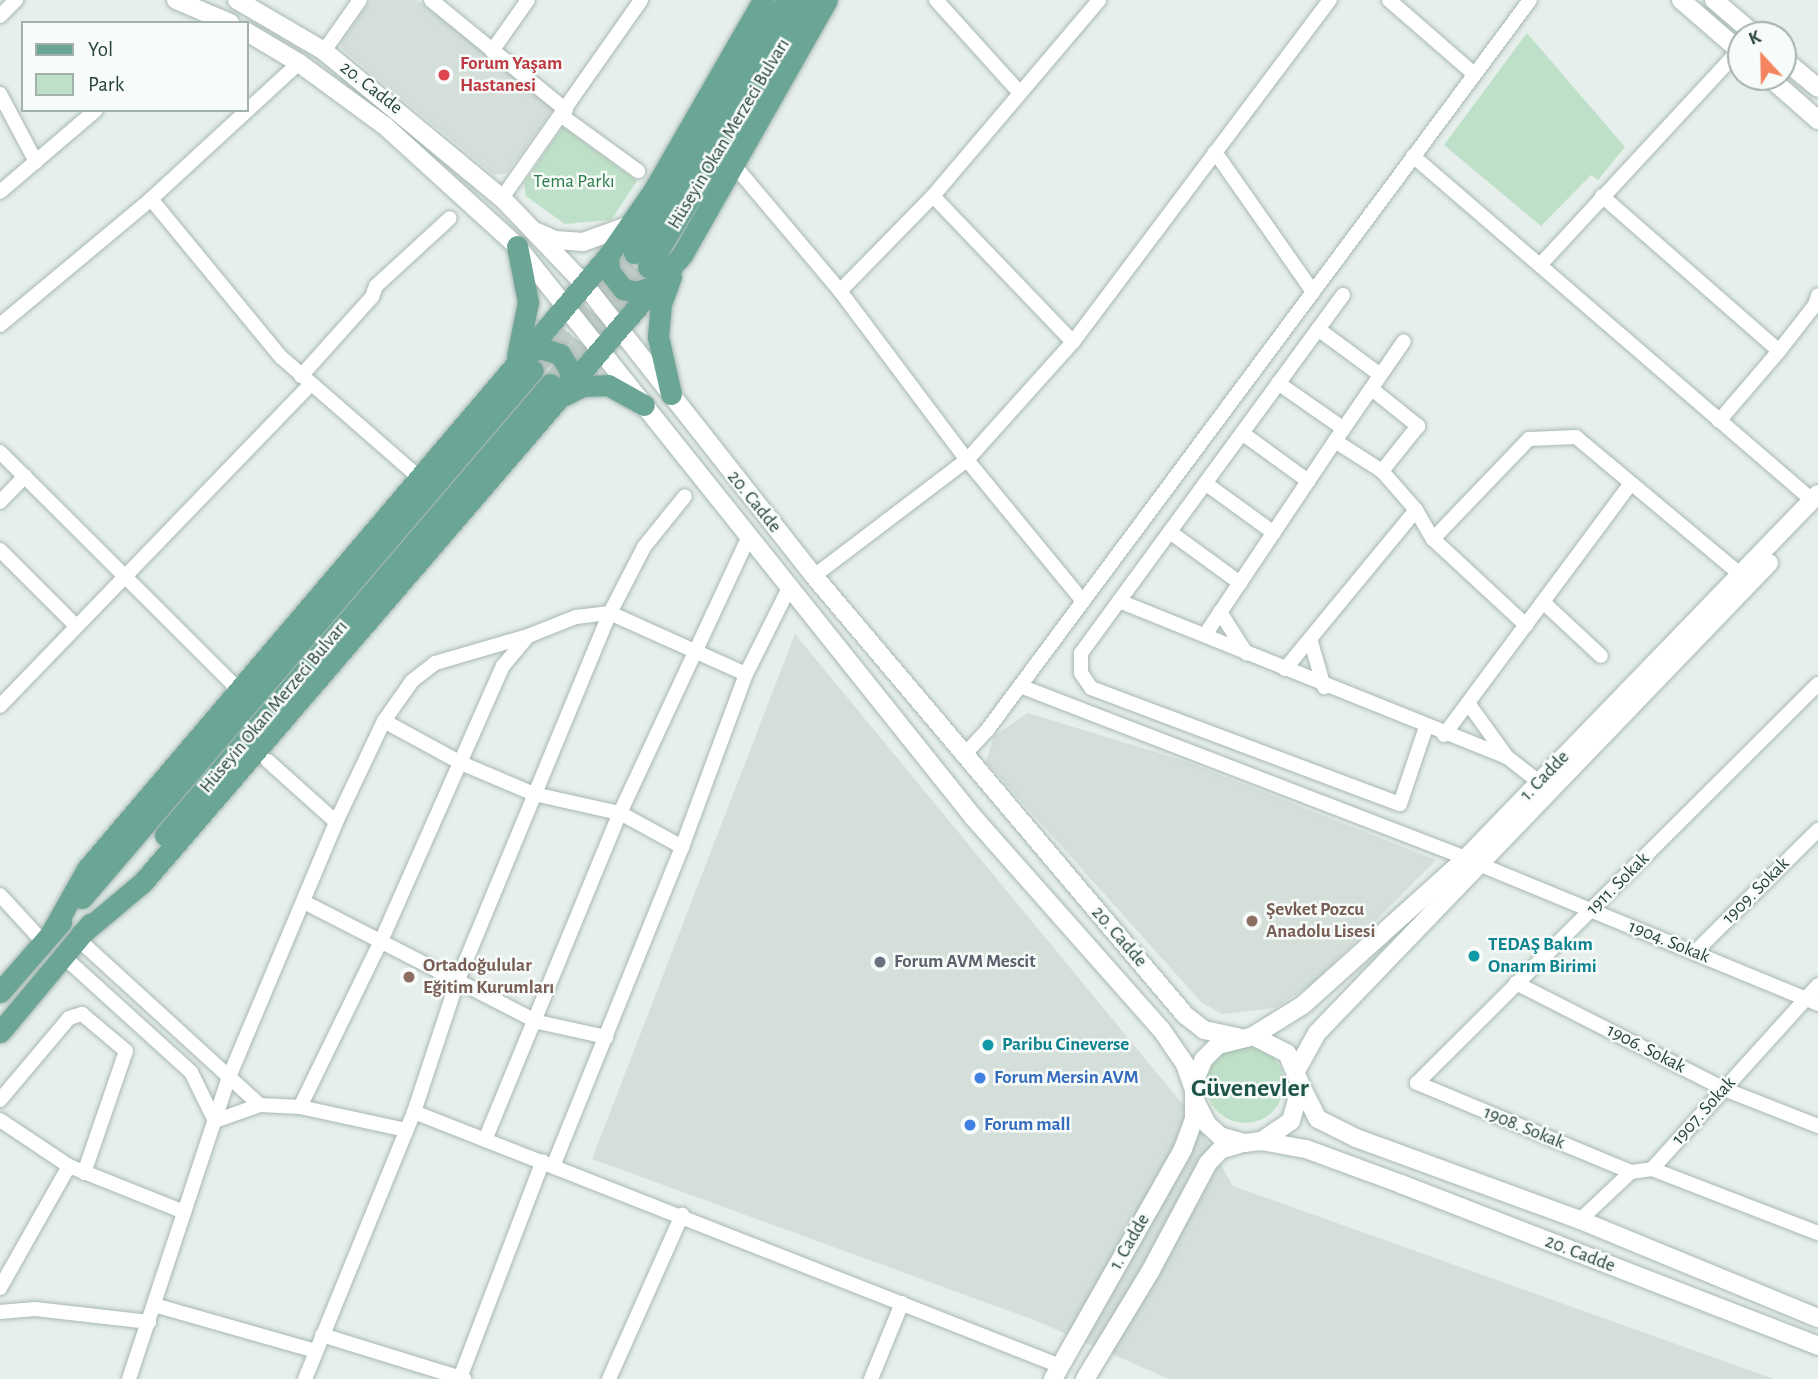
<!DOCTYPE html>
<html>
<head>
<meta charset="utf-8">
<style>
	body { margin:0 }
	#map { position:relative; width:1818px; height:1379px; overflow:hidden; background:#e6efeb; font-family:"Alegreya Sans",sans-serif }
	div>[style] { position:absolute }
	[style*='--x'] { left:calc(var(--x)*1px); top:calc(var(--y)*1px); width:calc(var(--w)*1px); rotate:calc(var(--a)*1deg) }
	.built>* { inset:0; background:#d4dfda }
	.green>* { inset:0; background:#bfe0c8 }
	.round { border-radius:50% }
	.primary-tunnel>* { height:21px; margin-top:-10.5px; transform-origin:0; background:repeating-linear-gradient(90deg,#bfccc8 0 21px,transparent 0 31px) }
	.roads { filter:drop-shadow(0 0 2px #a8b8b2) drop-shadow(0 0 2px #a8b8b2) }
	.minor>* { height:14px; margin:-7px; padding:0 7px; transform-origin:7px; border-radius:7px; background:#fff }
	.tertiary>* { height:18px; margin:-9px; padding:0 9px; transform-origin:9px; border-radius:9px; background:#fff }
	.primary>* { height:21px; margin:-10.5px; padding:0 10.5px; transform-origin:10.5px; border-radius:10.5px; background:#6aa596 }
	.dots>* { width:19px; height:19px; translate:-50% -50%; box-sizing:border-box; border:4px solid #f7fbf9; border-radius:50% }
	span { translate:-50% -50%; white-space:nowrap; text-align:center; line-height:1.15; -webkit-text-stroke:5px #f7fbf9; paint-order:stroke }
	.health-label { font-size:19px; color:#be3a42; font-weight:700 }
	.left { translate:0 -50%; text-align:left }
	.street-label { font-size:19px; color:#24423a }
	.park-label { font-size:19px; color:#2d7a4b }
	.education-label { font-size:19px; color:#785e54; font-weight:700 }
	.culture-label { font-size:19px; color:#0d838f; font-weight:700 }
	.worship-label { font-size:19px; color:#5b616d; font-weight:700 }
	.shop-label { font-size:19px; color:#366cbe; font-weight:700 }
	.district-label { font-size:26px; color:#1f5548; font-weight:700 }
	.legend { position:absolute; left:21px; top:21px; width:228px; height:91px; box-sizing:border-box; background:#f7fbf9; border:2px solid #a3b1ad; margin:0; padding:9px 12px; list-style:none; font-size:21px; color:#24423a }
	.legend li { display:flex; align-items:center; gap:14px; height:35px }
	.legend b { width:35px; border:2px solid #a3b1ad }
	.north { position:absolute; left:1727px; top:21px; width:70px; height:70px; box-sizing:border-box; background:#f7fbf9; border:2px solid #a3b1ad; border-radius:50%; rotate:338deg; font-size:19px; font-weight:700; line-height:28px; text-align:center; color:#24423a }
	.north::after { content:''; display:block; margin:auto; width:24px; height:32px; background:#f4845f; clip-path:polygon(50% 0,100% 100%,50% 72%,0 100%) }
</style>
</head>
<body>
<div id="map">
	<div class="built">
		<div style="clip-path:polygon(371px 0,417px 0,554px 108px,507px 173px,494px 175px,343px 50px,340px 44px)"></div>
		<div style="clip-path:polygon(795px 634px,1194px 1118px,1233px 1186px,1774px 1379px,1169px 1379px,1034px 1320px,592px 1159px)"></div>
		<div style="clip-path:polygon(1028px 713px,1185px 761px,1436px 860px,1315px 982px,1275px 1008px,1222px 1014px,1201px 1002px,986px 762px,994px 736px)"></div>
	</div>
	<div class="green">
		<div style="clip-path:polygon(1527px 33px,1625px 147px,1598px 180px,1591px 175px,1541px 226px,1444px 145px)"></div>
		<div style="clip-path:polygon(563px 127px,637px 181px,611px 220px,565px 224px,526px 196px,524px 183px)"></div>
		<div class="round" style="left:1206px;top:1045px;width:78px;height:78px"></div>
	</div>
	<div class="primary-tunnel">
		<div style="--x:533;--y:370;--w:155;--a:-49.2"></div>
		<div style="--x:550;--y:384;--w:153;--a:-50.1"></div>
	</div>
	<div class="roads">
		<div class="minor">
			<div style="--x:431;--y:0;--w:174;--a:39.2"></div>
			<div style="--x:936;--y:0;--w:125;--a:47.9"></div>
			<div style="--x:1389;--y:0;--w:111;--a:41"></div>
			<div style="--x:0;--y:16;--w:23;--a:-45"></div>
			<div style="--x:324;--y:51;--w:62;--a:-54.8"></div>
			<div style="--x:492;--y:51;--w:62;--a:-54.8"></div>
			<div style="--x:0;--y:94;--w:77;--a:62.1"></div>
			<div style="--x:562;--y:116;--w:94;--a:35.9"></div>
			<div style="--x:1215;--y:152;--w:171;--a:55"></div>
			<div style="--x:1413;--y:156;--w:527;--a:40.77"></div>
			<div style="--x:734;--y:165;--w:165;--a:49.9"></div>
			<div style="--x:840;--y:291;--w:211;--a:53.1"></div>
			<div style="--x:967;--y:460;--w:180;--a:50.6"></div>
			<div style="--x:0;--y:192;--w:126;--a:-40.5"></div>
			<div style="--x:933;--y:196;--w:202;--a:46.2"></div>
			<div style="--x:1602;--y:196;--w:235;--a:41.2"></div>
			<div style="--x:502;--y:198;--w:242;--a:-54.9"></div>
			<div style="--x:151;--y:199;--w:205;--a:50.6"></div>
			<div style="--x:281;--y:357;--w:186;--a:41.1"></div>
			<div style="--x:1541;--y:264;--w:292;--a:-47.2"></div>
			<div style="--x:840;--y:291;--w:133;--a:-45.6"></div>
			<div style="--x:933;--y:196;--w:257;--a:-49.7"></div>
			<div style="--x:1343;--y:295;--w:444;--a:126.2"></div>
			<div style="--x:1081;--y:653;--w:20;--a:90"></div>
			<div style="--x:1081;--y:673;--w:18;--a:56"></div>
			<div style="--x:1091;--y:688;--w:330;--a:20.6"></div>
			<div style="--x:1400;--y:804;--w:81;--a:-71.3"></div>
			<div style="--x:0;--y:325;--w:197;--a:-39.8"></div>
			<div style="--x:151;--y:199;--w:201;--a:-42.6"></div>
			<div style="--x:1318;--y:329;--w:76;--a:36.4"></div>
			<div style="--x:301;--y:376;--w:106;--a:-48.1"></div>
			<div style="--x:372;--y:297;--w:12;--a:-70"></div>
			<div style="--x:376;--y:286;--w:100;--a:-42.6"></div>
			<div style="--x:1278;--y:383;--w:80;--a:34.9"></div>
			<div style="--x:1373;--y:390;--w:58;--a:38.7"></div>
			<div style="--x:1418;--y:426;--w:58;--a:128.7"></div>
			<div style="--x:1719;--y:421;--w:92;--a:-49.4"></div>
			<div style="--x:1779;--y:351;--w:58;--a:-52"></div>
			<div style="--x:1815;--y:305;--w:10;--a:-73"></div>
			<div style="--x:1242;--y:433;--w:82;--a:36"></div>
			<div style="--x:1335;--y:441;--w:121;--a:-55.4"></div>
			<div style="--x:0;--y:452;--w:339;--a:44.9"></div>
			<div style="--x:1205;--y:483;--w:85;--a:35.9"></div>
			<div style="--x:0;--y:502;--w:36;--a:-46"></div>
			<div style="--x:1170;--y:532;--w:87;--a:36.1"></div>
			<div style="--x:1433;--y:539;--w:139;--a:-46.2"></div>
			<div style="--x:1529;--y:439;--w:47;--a:-2.4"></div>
			<div style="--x:1576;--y:437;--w:215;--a:39.9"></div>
			<div style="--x:0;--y:550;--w:107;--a:45"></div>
			<div style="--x:814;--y:576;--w:192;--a:-37.2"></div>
			<div style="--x:967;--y:460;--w:159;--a:-48.1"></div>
			<div style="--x:1073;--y:342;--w:428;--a:-53.1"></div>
			<div style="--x:1119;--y:601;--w:418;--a:21.9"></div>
			<div style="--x:1507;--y:757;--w:41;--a:38"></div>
			<div style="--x:1543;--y:602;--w:79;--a:43"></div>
			<div style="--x:1220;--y:612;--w:49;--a:57.6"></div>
			<div style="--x:1205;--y:635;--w:234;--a:-56.2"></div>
			<div style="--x:1335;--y:441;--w:56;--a:32.6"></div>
			<div style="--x:1382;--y:471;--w:52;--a:48.9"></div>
			<div style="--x:1416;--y:510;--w:34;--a:60"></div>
			<div style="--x:1433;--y:539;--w:127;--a:42.8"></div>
			<div style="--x:1311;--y:642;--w:47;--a:73.9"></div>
			<div style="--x:1285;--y:669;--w:206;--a:-50.5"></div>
			<div style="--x:1020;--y:686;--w:478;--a:21.1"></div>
			<div style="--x:1468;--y:703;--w:67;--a:54.2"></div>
			<div style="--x:0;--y:706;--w:446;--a:-46"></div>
			<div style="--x:384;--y:721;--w:88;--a:28.6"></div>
			<div style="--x:461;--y:763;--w:79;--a:23"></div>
			<div style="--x:534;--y:794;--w:88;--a:12.5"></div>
			<div style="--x:620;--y:813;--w:71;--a:28.7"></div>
			<div style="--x:1444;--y:735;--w:310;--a:-53.4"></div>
			<div style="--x:963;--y:756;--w:37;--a:-47"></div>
			<div style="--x:988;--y:729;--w:908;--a:-53.37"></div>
			<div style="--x:268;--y:761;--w:91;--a:41.9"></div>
			<div style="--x:1481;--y:865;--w:365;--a:22.4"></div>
			<div style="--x:0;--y:895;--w:64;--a:47.5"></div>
			<div style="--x:306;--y:903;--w:261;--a:27.2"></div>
			<div style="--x:538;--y:1022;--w:70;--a:12.4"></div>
			<div style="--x:78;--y:939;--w:246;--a:42.4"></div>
			<div style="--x:1694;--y:953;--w:175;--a:-44.8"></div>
			<div style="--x:63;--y:956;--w:173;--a:42.2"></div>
			<div style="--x:191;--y:1072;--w:55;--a:63.9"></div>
			<div style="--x:1516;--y:983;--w:233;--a:27"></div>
			<div style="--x:1724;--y:1089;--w:101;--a:21.5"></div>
			<div style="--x:0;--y:1100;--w:107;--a:-49.9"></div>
			<div style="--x:69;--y:1018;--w:14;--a:-17"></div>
			<div style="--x:82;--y:1014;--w:57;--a:40.1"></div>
			<div style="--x:126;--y:1051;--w:129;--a:109"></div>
			<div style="--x:300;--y:1107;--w:185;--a:-64"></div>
			<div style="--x:381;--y:941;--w:301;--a:-66.1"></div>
			<div style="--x:503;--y:666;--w:39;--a:-50"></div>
			<div style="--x:528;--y:636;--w:52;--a:-21.6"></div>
			<div style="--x:576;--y:617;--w:34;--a:-7"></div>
			<div style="--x:610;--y:613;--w:149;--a:24.2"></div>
			<div style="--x:414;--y:1112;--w:694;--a:21.46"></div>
			<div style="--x:0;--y:1120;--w:83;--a:33.7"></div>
			<div style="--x:69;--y:1166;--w:124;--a:21.8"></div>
			<div style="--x:215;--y:1121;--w:48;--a:-19.6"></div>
			<div style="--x:260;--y:1105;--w:40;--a:2.9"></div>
			<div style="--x:300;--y:1107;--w:108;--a:12.2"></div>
			<div style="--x:485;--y:1140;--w:354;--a:-67.6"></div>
			<div style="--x:620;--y:813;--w:306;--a:-65"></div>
			<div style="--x:554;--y:1164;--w:342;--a:-68"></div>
			<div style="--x:682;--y:847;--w:184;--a:-69.7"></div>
			<div style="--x:746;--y:674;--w:96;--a:-63.4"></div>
			<div style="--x:1652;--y:1169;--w:178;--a:21.1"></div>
			<div style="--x:1631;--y:1172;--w:232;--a:-157.4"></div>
			<div style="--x:1417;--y:1083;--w:566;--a:-44.86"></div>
			<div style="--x:1580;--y:1220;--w:70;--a:-43.3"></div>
			<div style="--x:1631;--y:1172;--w:21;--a:-8"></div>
			<div style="--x:1652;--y:1169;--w:248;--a:-47.9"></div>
			<div style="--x:0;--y:1288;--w:140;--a:-60.5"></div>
			<div style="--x:154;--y:1305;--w:168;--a:15.9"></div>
			<div style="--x:0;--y:1312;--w:35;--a:-5"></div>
			<div style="--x:35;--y:1309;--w:115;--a:6.5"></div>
			<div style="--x:322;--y:1335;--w:149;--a:17.2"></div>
			<div style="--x:460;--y:1378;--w:232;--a:-69.1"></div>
			<div style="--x:129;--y:1379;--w:318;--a:-71.7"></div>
			<div style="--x:229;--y:1077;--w:277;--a:-67.2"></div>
			<div style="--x:336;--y:822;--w:112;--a:-64.6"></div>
			<div style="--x:384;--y:721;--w:49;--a:-55"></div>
			<div style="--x:412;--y:681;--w:29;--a:-38"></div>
			<div style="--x:435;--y:663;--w:97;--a:-16.2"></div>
			<div style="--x:305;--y:1379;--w:288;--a:-67.8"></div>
			<div style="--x:414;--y:1112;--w:137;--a:-71.7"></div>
			<div style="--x:457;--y:982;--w:399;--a:-67.5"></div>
			<div style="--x:610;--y:613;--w:74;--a:-62.7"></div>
			<div style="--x:644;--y:547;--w:65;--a:-51.2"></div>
			<div style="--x:609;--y:1379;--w:180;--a:-66"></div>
			<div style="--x:871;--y:1379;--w:82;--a:-67.8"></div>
		</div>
		<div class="tertiary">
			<div style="--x:176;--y:0;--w:59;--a:23.1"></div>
			<div style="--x:237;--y:0;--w:101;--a:30.4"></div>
			<div style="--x:324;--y:51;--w:231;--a:39.6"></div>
			<div style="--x:502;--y:198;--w:120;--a:46.3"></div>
			<div style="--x:585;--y:285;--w:370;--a:51.8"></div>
			<div style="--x:814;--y:576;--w:575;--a:49.8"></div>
			<div style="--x:1185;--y:1015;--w:24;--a:38"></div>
			<div style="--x:1204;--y:1030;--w:34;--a:12"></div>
			<div style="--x:1681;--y:0;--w:79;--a:40.9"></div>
			<div style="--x:1714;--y:0;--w:54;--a:40.5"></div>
			<div style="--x:247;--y:32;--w:61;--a:30.8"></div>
			<div style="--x:299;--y:63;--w:107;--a:36.2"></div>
			<div style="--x:385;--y:126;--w:178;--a:42.3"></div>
			<div style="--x:517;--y:246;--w:732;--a:51.38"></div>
			<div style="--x:974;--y:818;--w:282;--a:48.5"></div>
			<div style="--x:1161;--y:1029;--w:42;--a:55.6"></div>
			<div style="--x:1185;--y:1064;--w:31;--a:71"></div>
			<div style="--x:1783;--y:59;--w:45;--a:39.6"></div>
			<div style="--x:1769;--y:77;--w:65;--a:41.3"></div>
			<div style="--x:537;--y:232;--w:20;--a:24"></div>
			<div style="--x:555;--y:240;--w:28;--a:4"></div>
			<div style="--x:583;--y:242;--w:50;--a:-19.9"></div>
			<div style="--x:1253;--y:1036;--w:59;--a:-31.8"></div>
			<div style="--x:1303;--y:1005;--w:219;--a:-42"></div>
			<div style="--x:1466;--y:858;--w:506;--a:-45.96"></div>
			<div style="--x:1297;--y:1069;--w:41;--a:-60.9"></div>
			<div style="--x:1317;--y:1033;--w:652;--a:-46.12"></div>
			<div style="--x:1301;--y:1086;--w:37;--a:63"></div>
			<div style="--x:1318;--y:1119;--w:42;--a:26.6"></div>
			<div style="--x:1356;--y:1138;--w:239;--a:20.1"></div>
			<div style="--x:1580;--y:1220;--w:257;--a:22.4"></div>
			<div style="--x:1261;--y:1141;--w:46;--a:10.1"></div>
			<div style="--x:1306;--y:1149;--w:101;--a:20.2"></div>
			<div style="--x:1401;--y:1184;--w:447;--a:21.2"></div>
			<div style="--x:1053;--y:1379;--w:264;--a:-60.5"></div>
			<div style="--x:1183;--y:1149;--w:33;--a:-70"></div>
			<div style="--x:1194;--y:1118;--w:36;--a:-90"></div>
			<div style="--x:1194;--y:1082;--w:25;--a:-67"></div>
			<div style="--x:1204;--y:1059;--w:20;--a:-45"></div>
			<div style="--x:1218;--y:1045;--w:36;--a:-14"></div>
			<div style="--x:1253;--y:1036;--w:38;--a:27"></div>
			<div style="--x:1287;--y:1053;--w:36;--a:67"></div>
			<div style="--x:1301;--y:1086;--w:36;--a:106"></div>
			<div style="--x:1291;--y:1121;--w:36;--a:146"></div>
			<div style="--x:1261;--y:1141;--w:17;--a:173"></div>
			<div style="--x:1244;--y:1143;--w:25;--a:-164"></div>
			<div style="--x:1220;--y:1136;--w:18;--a:-137"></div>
			<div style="--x:1207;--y:1124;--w:27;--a:-117"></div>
			<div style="--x:1085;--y:1379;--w:125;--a:-58.7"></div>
			<div style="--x:1150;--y:1272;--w:123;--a:-62"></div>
			<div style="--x:1208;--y:1163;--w:18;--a:-47"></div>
			<div style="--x:1220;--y:1150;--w:24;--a:-17"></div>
		</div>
		<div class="primary">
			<div style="--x:634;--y:253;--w:296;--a:-58.8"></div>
			<div style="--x:608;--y:256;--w:15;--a:86"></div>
			<div style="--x:609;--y:271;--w:23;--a:52"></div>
			<div style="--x:623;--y:289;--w:14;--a:12"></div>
			<div style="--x:637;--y:292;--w:21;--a:-19"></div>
			<div style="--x:648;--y:267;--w:312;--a:-58.9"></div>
			<div style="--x:524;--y:355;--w:17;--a:-24"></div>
			<div style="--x:540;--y:348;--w:21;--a:17"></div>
			<div style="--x:560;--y:354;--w:21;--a:59"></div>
			<div style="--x:571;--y:372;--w:16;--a:104"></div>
			<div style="--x:517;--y:356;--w:55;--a:-78.5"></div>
			<div style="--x:528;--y:302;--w:57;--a:-101.1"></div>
			<div style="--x:671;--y:394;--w:58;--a:-102.8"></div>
			<div style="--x:658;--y:337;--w:33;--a:-85"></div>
			<div style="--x:661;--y:304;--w:29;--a:-70"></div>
			<div style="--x:565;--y:395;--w:20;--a:-27"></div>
			<div style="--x:583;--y:386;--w:25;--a:-2"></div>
			<div style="--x:608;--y:385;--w:41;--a:29.1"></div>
			<div style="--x:165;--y:835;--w:593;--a:-49.51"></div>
			<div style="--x:82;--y:898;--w:694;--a:-49.5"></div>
			<div style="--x:51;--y:933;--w:73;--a:-60.6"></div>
			<div style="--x:87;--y:869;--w:804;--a:-49.64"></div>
			<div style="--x:608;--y:256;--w:83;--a:-55.3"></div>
			<div style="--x:655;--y:188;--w:217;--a:-60.1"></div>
			<div style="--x:81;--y:934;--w:81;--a:-40"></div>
			<div style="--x:143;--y:882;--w:827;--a:-49.32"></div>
			<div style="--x:682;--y:255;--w:293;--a:-60.4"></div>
			<div style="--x:0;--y:992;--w:93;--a:-48.9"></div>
			<div style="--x:0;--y:1032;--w:141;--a:-50.2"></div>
		</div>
	</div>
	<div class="dots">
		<div style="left:444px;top:75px;background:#e0444e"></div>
		<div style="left:1252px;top:921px;background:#8d6e63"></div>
		<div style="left:1474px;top:956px;background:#0f9aa8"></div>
		<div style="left:880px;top:962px;background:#6b7280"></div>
		<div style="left:409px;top:977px;background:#8d6e63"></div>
		<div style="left:988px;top:1045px;background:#0f9aa8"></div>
		<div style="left:980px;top:1078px;background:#3f7fe0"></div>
		<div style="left:970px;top:1125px;background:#3f7fe0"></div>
	</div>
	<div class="health-label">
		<span class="left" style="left:460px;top:75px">Forum Yaşam<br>Hastanesi</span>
	</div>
	<div class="street-label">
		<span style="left:371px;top:88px;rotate:38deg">20. Cadde</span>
		<span style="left:729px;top:134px;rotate:-59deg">Hüseyin Okan Merzeci Bulvarı</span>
		<span style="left:754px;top:502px;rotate:51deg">20. Cadde</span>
		<span style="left:274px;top:707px;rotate:-50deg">Hüseyin Okan Merzeci Bulvarı</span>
		<span style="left:1545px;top:776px;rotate:-46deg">1. Cadde</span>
		<span style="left:1618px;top:884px;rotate:-45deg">1911. Sokak</span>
		<span style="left:1756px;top:891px;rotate:-45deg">1909. Sokak</span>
		<span style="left:1119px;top:937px;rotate:49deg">20. Cadde</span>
		<span style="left:1669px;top:942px;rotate:22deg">1904. Sokak</span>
		<span style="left:1646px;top:1049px;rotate:27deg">1906. Sokak</span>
		<span style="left:1704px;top:1111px;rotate:-48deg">1907. Sokak</span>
		<span style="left:1524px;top:1128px;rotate:22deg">1908. Sokak</span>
		<span style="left:1130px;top:1242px;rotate:-60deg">1. Cadde</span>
		<span style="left:1580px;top:1254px;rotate:21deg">20. Cadde</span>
	</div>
	<div class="park-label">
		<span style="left:574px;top:182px">Tema Parkı</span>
	</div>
	<div class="education-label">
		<span class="left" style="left:1266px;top:921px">Şevket Pozcu<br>Anadolu Lisesi</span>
		<span class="left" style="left:423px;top:977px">Ortadoğulular<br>Eğitim Kurumları</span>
	</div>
	<div class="culture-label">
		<span class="left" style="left:1488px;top:956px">TEDAŞ Bakım<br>Onarım Birimi</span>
		<span class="left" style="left:1002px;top:1045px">Paribu Cineverse</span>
	</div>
	<div class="worship-label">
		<span class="left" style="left:894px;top:962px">Forum AVM Mescit</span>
	</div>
	<div class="shop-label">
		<span class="left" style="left:994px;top:1078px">Forum Mersin AVM</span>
		<span class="left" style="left:984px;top:1125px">Forum mall</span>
	</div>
	<div class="district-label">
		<span style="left:1250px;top:1089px">Güvenevler</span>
	</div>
	<ul class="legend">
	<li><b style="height:9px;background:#6aa596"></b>Yol</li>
	<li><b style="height:19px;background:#bfe0c8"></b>Park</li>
	</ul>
	<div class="north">K</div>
</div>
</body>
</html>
